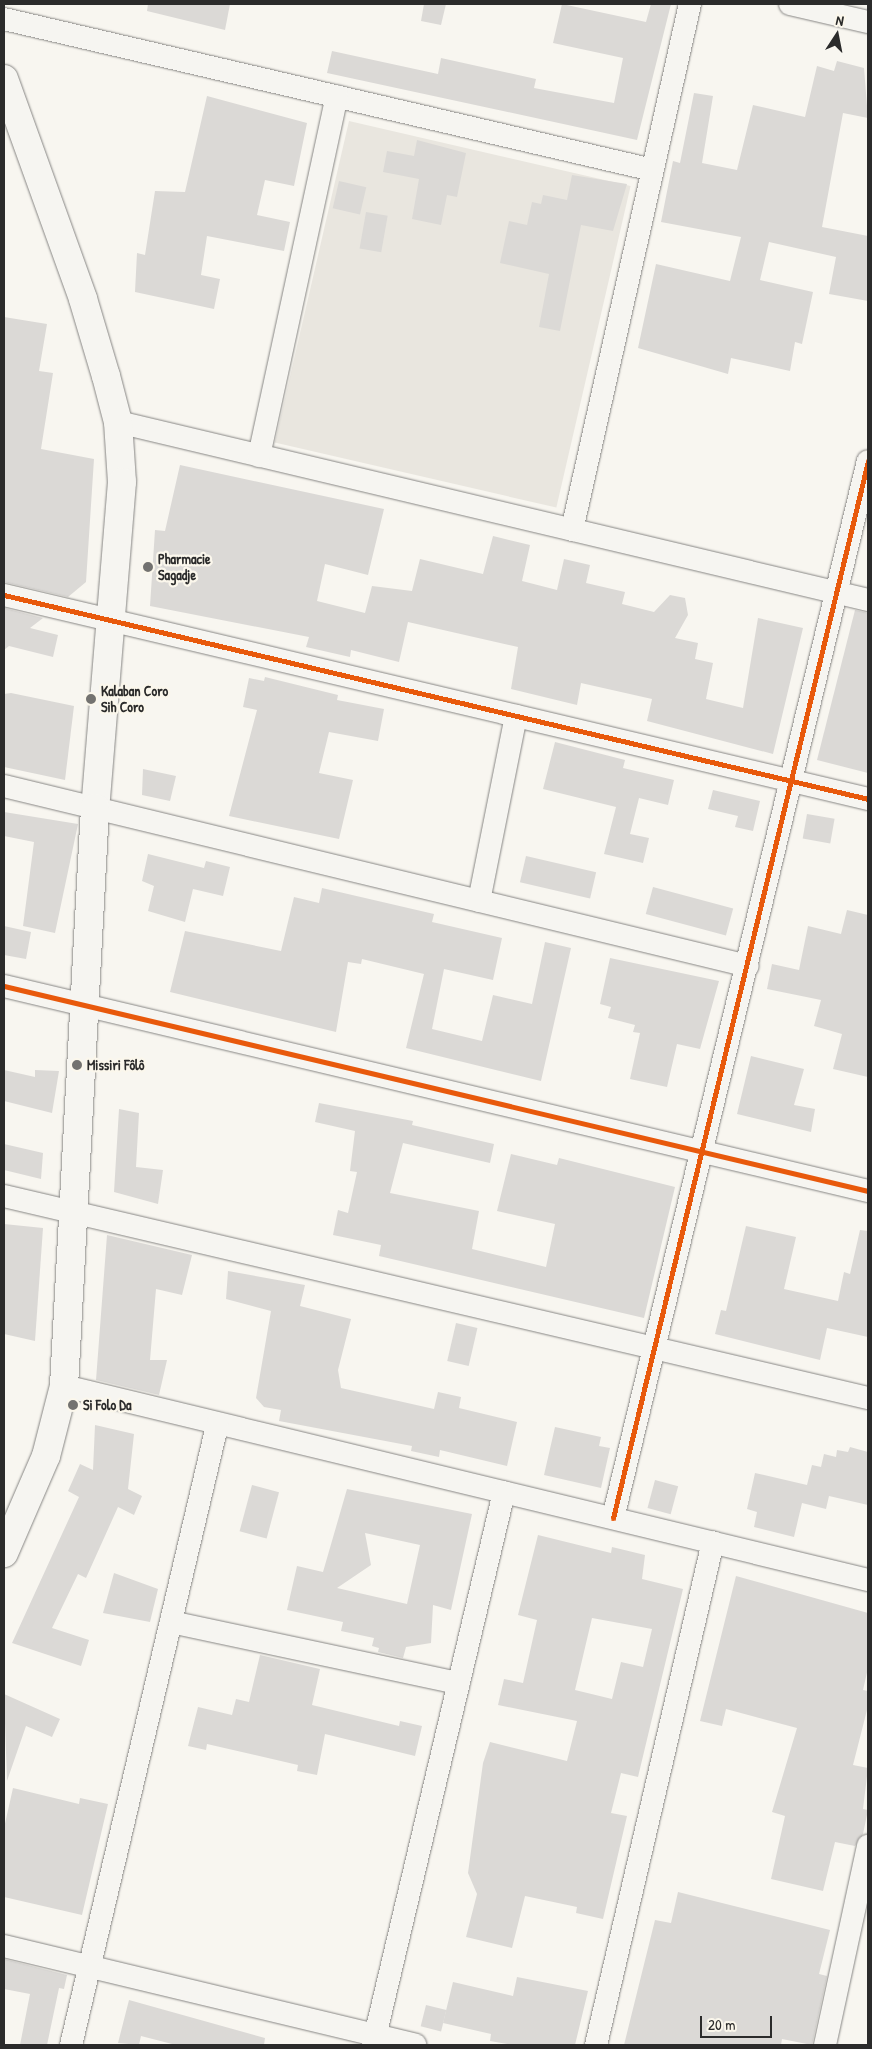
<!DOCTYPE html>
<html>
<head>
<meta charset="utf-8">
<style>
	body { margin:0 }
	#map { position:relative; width:872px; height:2049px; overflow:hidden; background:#f8f6f0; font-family:"Patrick Hand",sans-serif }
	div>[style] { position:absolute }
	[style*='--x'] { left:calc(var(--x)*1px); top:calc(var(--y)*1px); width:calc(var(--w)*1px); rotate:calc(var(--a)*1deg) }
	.built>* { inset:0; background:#e9e6df; transform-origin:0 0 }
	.building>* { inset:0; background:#dbd9d6; transform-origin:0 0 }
	.roads { filter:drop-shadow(0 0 1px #878684) drop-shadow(0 0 1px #878684) }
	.minor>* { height:22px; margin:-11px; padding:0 11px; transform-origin:11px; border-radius:11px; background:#f6f5f1 }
	.secondary>* { height:28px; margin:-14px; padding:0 14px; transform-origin:14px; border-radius:14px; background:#f6f5f1 }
	.cycleway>* { height:5px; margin:-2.5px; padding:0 2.5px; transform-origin:2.5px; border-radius:2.5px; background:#e8590c }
	.dots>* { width:14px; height:14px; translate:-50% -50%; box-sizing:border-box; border:2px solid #fbf7ec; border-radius:50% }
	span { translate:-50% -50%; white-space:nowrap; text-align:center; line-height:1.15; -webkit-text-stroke:4.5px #fbf7ec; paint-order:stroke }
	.poi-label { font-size:14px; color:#2b2b2b; font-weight:700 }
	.left { translate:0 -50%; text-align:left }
	.frame { position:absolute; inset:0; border:5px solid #2b2b2b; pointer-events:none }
	.north { position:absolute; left:812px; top:10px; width:50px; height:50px; -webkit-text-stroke:4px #fbf7ec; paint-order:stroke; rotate:11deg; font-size:14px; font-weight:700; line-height:20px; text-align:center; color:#2b2b2b }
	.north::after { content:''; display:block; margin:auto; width:18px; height:22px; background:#2b2b2b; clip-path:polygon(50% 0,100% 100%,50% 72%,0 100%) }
	.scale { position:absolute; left:700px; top:2016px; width:72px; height:22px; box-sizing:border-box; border:2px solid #2b2b2b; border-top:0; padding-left:6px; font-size:15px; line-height:18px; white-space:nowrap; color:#2b2b2b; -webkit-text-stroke:4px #fbf7ec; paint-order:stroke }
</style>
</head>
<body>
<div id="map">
	<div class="built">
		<div style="left:349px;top:121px;width:289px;height:330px;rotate:13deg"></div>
	</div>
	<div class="building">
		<div style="clip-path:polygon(148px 4px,230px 4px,225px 30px,147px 11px)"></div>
		<div style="clip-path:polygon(424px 4px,446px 4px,441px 25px,421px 21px)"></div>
		<div style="clip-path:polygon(562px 4px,646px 22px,651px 4px,671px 4px,637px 140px,327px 73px,332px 51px,438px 74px,441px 58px,536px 79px,534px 88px,614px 103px,623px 58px,553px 43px)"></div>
		<div style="clip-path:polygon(837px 61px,864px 68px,868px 118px,843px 113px,822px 227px,868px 236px,868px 301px,829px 294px,836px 257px,769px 242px,760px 280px,813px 292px,802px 344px,795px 342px,790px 371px,731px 358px,728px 374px,638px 348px,656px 264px,730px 281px,741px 237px,661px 222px,673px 161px,680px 163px,694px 93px,713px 96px,702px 163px,737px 170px,753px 105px,805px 117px,817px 66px,834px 71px)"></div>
		<div style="clip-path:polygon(207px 96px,307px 123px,294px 186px,265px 180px,257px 215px,290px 222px,284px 251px,207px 236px,201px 275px,220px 279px,214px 309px,135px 292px,137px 253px,145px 255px,155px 191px,185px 192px)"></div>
		<div style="clip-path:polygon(417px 140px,466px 153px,457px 197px,447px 195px,441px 225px,412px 219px,419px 179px,383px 172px,387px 151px,414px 156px)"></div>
		<div style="clip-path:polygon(572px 175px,627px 184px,613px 231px,581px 225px,560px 331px,539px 327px,549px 274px,500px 263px,509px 221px,527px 225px,532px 202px,541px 204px,543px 195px,567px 200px)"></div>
		<div style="left:339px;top:181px;width:28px;height:28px;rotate:13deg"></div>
		<div style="left:366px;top:212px;width:22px;height:37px;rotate:10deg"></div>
		<div style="clip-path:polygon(4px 317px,47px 324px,39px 371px,53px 373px,41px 449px,94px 459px,86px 582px,68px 597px,4px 582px)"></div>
		<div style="clip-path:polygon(180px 465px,384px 509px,368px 575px,325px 564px,317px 601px,365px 613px,372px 586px,412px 591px,420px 559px,483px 574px,493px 536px,530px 545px,522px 581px,557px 590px,564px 559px,590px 565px,586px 583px,625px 592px,622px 604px,654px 612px,670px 595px,685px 598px,688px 615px,675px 638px,698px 643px,695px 659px,713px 663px,706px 699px,743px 708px,758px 618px,803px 628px,773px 754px,647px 721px,652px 699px,581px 683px,577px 705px,511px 689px,518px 647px,408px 622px,399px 662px,351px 650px,350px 657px,306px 647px,309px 637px,150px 606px,155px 530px,165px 531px)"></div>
		<div style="clip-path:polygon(4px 608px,43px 618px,30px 628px,58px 635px,53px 657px,9px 646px,4px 650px)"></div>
		<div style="clip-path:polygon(855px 610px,868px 613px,868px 773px,817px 760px)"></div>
		<div style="clip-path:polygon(265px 677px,338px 695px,337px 700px,384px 709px,378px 741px,329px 732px,319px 773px,353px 780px,339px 839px,229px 816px,257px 710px,243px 707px,249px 678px,264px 681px)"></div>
		<div style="clip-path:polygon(11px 693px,74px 706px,65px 780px,4px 767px,4px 694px)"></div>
		<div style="clip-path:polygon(555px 742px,625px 760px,623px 768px,674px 780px,668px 805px,639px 798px,630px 834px,649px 838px,643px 863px,604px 854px,616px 807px,543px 789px)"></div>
		<div style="clip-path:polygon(143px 769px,176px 776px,170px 801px,142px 795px)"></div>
		<div style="clip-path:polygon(713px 790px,760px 801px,753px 831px,735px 827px,738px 816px,708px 809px)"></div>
		<div style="clip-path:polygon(4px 812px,78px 824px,55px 933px,23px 926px,34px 842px,4px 836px)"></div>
		<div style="left:807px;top:814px;width:28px;height:25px;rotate:10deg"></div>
		<div style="clip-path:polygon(148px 854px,204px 868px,206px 861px,230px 867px,223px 896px,193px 889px,185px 922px,148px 911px,154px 886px,142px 881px)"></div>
		<div style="left:526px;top:856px;width:72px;height:27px;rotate:13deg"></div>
		<div style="left:653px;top:887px;width:83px;height:28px;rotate:15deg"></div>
		<div style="clip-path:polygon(322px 888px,434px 914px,432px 922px,502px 938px,493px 980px,444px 969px,432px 1029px,482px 1041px,493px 995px,532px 1004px,545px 942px,571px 948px,541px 1081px,406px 1048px,424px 974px,362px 959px,361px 964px,348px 962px,336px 1032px,170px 992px,185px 931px,281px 951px,294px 897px,319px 903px)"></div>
		<div style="clip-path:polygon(847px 910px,868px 915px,868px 1077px,833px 1069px,842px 1034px,814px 1026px,821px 1000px,767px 989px,772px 964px,799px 970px,808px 926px,841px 934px)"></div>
		<div style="clip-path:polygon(4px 926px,31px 932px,26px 959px,4px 955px)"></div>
		<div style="clip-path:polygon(610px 958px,719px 981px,700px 1049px,677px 1044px,667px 1087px,630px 1079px,640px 1033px,633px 1032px,635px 1025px,608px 1018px,611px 1007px,600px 1004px)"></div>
		<div style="clip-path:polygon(751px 1056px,804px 1069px,794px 1105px,815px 1109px,811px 1132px,737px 1114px)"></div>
		<div style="clip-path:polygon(4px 1070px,35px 1077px,35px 1070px,59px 1071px,52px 1113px,4px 1101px)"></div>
		<div style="clip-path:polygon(319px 1103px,413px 1121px,412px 1125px,494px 1144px,490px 1163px,403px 1143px,390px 1193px,479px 1211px,472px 1249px,546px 1267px,555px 1224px,497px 1211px,511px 1154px,557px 1165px,559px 1158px,675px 1187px,644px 1318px,379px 1256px,381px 1245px,333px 1235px,338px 1210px,348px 1213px,357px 1172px,350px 1171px,355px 1131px,315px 1122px)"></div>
		<div style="clip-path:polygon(119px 1109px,139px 1113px,136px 1167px,163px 1170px,158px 1204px,114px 1192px)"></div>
		<div style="clip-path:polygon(4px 1144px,43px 1153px,41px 1179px,4px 1170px)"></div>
		<div style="clip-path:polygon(4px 1224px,43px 1228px,35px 1341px,4px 1334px)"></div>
		<div style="clip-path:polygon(746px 1226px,796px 1237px,784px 1289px,838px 1301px,844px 1272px,850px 1274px,860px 1230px,868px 1231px,868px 1337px,827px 1328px,820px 1360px,715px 1334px,721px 1310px,726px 1311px)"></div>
		<div style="clip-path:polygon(107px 1235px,192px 1255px,182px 1295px,156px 1289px,150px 1360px,167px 1360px,159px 1395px,96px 1380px)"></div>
		<div style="clip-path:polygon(228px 1271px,305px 1285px,300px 1306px,351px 1319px,338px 1370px,341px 1388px,434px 1409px,438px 1392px,461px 1397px,459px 1408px,517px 1422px,507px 1466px,440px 1450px,439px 1457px,411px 1451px,412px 1446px,279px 1421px,281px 1410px,264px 1407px,256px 1398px,271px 1311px,226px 1299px)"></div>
		<div style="left:456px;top:1323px;width:22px;height:39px;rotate:13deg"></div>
		<div style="clip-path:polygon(95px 1425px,134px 1434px,128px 1489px,142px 1496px,134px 1515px,118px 1507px,86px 1578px,78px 1574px,52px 1628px,89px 1640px,81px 1666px,12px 1643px,79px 1497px,68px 1491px,80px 1464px,93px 1470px)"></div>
		<div style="clip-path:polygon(555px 1427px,601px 1437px,599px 1446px,610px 1448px,601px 1488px,544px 1475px)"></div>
		<div style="clip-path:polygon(850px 1447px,868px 1452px,868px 1505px,829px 1496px,826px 1509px,802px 1503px,794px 1537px,754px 1527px,757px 1512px,747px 1509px,755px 1473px,807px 1485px,812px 1465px,821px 1467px,824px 1454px,836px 1457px,837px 1450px,848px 1452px)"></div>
		<div style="left:655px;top:1480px;width:24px;height:29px;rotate:15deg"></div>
		<div style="left:252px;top:1485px;width:28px;height:48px;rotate:15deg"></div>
		<div style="clip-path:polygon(evenodd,347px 1489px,472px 1514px,451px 1610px,433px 1605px,431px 1643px,406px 1647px,403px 1658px,378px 1652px,379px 1648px,372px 1646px,374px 1638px,341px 1631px,343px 1622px,287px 1610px,297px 1566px,323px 1572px,347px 1489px,365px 1533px,420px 1545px,407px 1604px,337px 1588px,371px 1565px,365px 1533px)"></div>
		<div style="clip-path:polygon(evenodd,538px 1535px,611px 1553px,612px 1547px,645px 1555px,642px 1579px,683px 1589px,638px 1777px,621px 1773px,611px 1813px,627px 1816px,603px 1919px,576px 1913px,577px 1907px,525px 1896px,512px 1948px,466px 1937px,477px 1894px,468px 1873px,483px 1763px,490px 1742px,567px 1761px,577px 1721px,498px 1705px,504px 1679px,523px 1683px,537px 1620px,518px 1615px,538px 1535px,592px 1618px,652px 1629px,643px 1667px,621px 1662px,612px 1699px,575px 1690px,592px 1618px)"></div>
		<div style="clip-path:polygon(114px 1573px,158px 1589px,150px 1622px,103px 1613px)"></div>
		<div style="clip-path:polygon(736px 1576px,868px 1613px,868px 1668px,863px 1690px,868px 1691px,868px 1706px,853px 1765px,868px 1768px,863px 1809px,868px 1810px,863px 1834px,855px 1846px,835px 1842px,823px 1891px,771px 1879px,785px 1816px,772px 1812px,797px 1728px,726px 1709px,722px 1726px,700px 1721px)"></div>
		<div style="clip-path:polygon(260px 1655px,320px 1669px,312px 1705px,399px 1726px,400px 1721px,422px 1726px,415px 1756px,325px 1734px,317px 1775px,297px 1771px,298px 1765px,207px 1744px,206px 1750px,188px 1746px,198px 1707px,232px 1715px,236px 1699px,249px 1702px)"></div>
		<div style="clip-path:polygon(4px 1694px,60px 1719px,52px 1737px,26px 1726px,7px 1781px)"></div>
		<div style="clip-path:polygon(13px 1788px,79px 1804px,80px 1798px,108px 1804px,82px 1915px,4px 1897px,4px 1828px)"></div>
		<div style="clip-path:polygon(678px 1892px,830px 1930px,819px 1974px,827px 1976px,812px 2045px,782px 2039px,781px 2045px,624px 2045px,655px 1920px,671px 1923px)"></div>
		<div style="clip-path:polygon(4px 1959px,67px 1975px,64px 1989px,59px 1988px,47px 2045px,20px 2045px,30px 1994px,4px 1989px)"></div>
		<div style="clip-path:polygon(517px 1977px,588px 1991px,575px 2045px,513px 2045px,490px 2041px,491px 2034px,443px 2023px,453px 1982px,513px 1996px)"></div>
		<div style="clip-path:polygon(129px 2000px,265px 2038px,264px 2045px,176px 2045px,141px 2036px,139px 2045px,118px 2043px)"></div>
		<div style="left:426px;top:2005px;width:21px;height:22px;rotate:14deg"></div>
	</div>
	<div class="roads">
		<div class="minor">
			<div style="--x:790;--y:4;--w:80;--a:13"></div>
			<div style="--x:4;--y:19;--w:666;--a:13.1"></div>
			<div style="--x:118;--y:422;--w:771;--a:13.35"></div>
			<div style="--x:259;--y:456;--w:368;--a:-77.8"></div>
			<div style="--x:572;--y:530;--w:539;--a:-77.36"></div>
			<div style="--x:4;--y:595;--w:888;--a:13.28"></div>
			<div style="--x:4;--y:786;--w:765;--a:13.6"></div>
			<div style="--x:479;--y:901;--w:189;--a:-78.7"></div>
			<div style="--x:4;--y:986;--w:888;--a:13.35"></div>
			<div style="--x:4;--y:1196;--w:887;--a:13.16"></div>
			<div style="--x:64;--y:1386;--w:827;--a:13.57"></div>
			<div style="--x:613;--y:1518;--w:1087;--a:-76.44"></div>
			<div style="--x:171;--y:1622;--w:294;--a:12"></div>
			<div style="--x:4;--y:1946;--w:423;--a:13.5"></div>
			<div style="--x:71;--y:2045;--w:636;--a:-76.73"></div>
			<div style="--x:373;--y:2045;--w:568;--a:-76.67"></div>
			<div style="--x:596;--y:2045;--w:516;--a:-76.91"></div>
			<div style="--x:825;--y:2045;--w:204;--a:-77.8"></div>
		</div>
		<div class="secondary">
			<div style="--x:4;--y:79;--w:234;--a:70.2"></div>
			<div style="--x:83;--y:299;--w:80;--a:73.4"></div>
			<div style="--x:106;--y:376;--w:48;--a:75.4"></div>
			<div style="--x:118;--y:422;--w:60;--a:86.2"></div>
			<div style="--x:122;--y:482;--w:327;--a:94.7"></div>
			<div style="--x:95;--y:808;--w:579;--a:93.07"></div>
			<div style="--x:64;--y:1386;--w:72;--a:104.4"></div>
			<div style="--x:46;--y:1456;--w:106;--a:113.4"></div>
		</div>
	</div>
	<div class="cycleway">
		<div style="--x:4;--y:595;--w:888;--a:13.28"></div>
		<div style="--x:4;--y:986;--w:888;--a:13.35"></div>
		<div style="--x:613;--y:1518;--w:1087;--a:-76.44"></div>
	</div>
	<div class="dots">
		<div style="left:148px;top:567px;background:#737270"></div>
		<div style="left:91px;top:699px;background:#737270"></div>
		<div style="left:77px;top:1065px;background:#737270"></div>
		<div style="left:73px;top:1405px;background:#737270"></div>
	</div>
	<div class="poi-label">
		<span class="left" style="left:158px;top:567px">Pharmacie<br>Sagadje</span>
		<span class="left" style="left:101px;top:699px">Kalaban Coro<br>Sih Coro</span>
		<span class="left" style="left:87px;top:1065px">Missiri Fôlô</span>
		<span class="left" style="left:83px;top:1405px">Si Folo Da</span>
	</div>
	<div class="frame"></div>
	<div class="north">N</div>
	<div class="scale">20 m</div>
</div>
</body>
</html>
